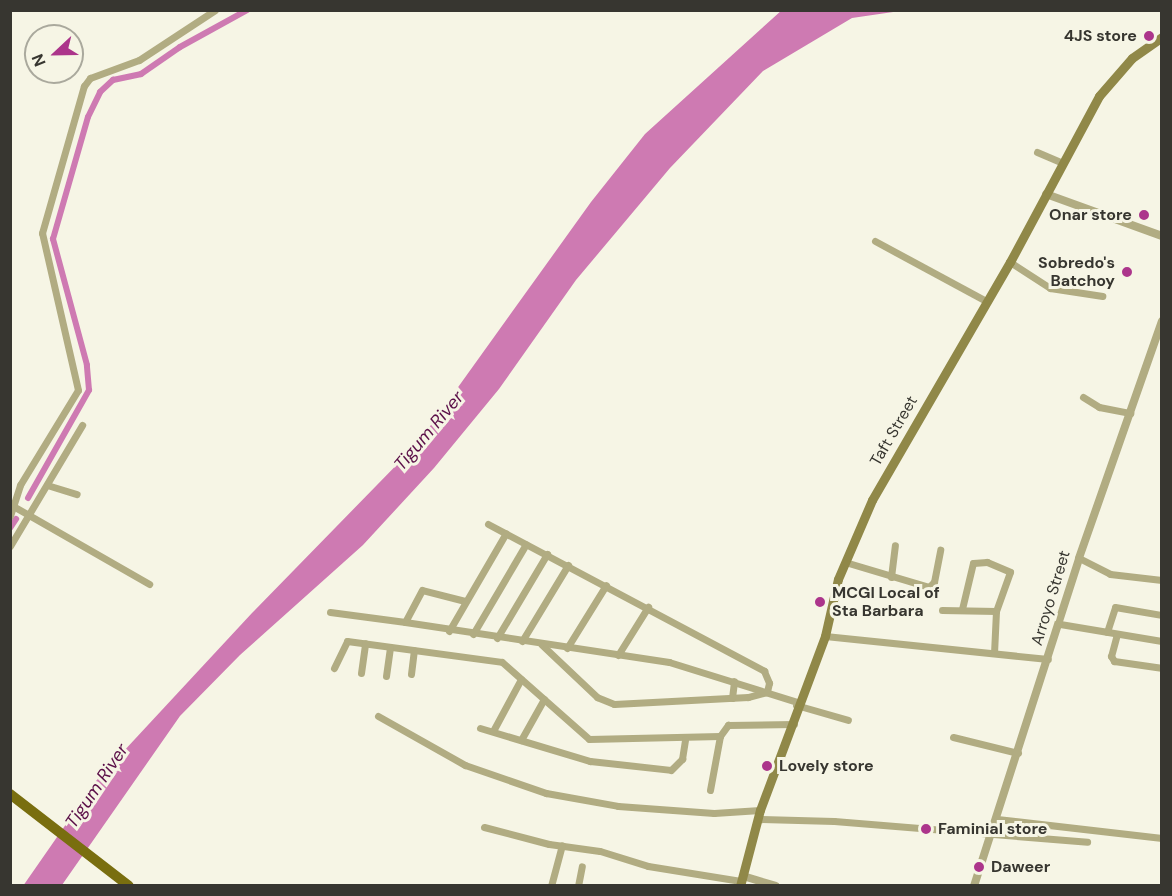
<!DOCTYPE html>
<html>
<head>
<meta charset="utf-8">
<style>
	body { margin:0 }
	#map { position:relative; width:1172px; height:896px; overflow:hidden; background:#f6f5e5; font-family:"DM Sans",sans-serif }
	div>[style] { position:absolute }
	[style*='--x'] { left:calc(var(--x)*1px); top:calc(var(--y)*1px); width:calc(var(--w)*1px); rotate:calc(var(--a)*1deg) }
	.water>* { inset:0; background:#ce7ab2 }
	.canal>* { height:6px; margin:-3px; padding:0 3px; transform-origin:3px; border-radius:3px; background:#ce7ab2 }
	.minor>* { height:7px; margin:-3.5px; padding:0 3.5px; transform-origin:3.5px; border-radius:3.5px; background:#b1ac82 }
	.tertiary>* { height:8px; margin:-4px; padding:0 4px; transform-origin:4px; border-radius:4px; background:#b1ac82 }
	.secondary>* { height:9px; margin:-4.5px; padding:0 4.5px; transform-origin:4.5px; border-radius:4.5px; background:#908848 }
	.primary>* { height:10px; margin:-5px; padding:0 5px; transform-origin:5px; border-radius:5px; background:#796e0f }
	.dots>* { width:16px; height:16px; translate:-50% -50%; box-sizing:border-box; border:3px solid #f6f5e5; border-radius:50% }
	span { translate:-50% -50%; white-space:nowrap; text-align:center; line-height:1.15; -webkit-text-stroke:6px #f6f5e5; paint-order:stroke }
	.poi-label { font-size:16px; color:#373630; font-weight:700 }
	.right { translate:-100% -50%; text-align:right }
	.left { translate:0 -50%; text-align:left }
	.street-label { font-size:16px; color:#373630 }
	.water-label { font-size:18px; color:#5b0f48; font-style:italic }
	.frame { position:absolute; inset:0; border:12px solid #373630; pointer-events:none }
	.north { position:absolute; left:24px; top:24px; width:60px; height:60px; box-sizing:border-box; background:#f6f5e5; border:2px solid #aaa99d; border-radius:50%; rotate:248deg; font-size:16px; font-weight:700; line-height:24px; text-align:center; color:#373630 }
	.north::after { content:''; display:block; margin:auto; width:21px; height:27px; background:#ac358b; clip-path:polygon(50% 0,100% 100%,50% 72%,0 100%) }
</style>
</head>
<body>
<div id="map">
	<div class="water">
		<div style="clip-path:polygon(782px 10px,900px 11px,852px 18px,763px 71px,670px 168px,576px 280px,499px 389px,434px 468px,363px 545px,240px 655px,180px 716px,62px 885px,23px 886px,96px 781px,252px 613px,418px 443px,591px 202px,645px 134px)"></div>
	</div>
	<div class="canal">
		<div style="--x:28;--y:498;--w:124;--a:-60.5"></div>
		<div style="--x:89;--y:390;--w:25;--a:-95"></div>
		<div style="--x:87;--y:365;--w:131;--a:-105.1"></div>
		<div style="--x:53;--y:239;--w:127;--a:-74"></div>
		<div style="--x:88;--y:117;--w:28;--a:-64"></div>
		<div style="--x:100;--y:92;--w:18;--a:-43"></div>
		<div style="--x:113;--y:80;--w:29;--a:-12"></div>
		<div style="--x:141;--y:74;--w:47;--a:-34.7"></div>
		<div style="--x:180;--y:47;--w:77;--a:-28.9"></div>
		<div style="--x:10;--y:528;--w:11;--a:-56"></div>
	</div>
	<div class="minor">
		<div style="--x:1037;--y:152;--w:28;--a:23"></div>
		<div style="--x:875;--y:241;--w:126;--a:28.4"></div>
		<div style="--x:1010;--y:262;--w:48;--a:33"></div>
		<div style="--x:1050;--y:288;--w:53;--a:8.7"></div>
		<div style="--x:1083;--y:397;--w:19;--a:32"></div>
		<div style="--x:1099;--y:407;--w:32;--a:11"></div>
		<div style="--x:47;--y:485;--w:31;--a:17"></div>
		<div style="--x:13;--y:506;--w:157;--a:29.8"></div>
		<div style="--x:10;--y:516;--w:33;--a:-72"></div>
		<div style="--x:20;--y:485;--w:111;--a:-58.6"></div>
		<div style="--x:78;--y:390;--w:161;--a:-102.9"></div>
		<div style="--x:42;--y:233;--w:153;--a:-74.1"></div>
		<div style="--x:84;--y:86;--w:10;--a:-53"></div>
		<div style="--x:90;--y:78;--w:52;--a:-20.2"></div>
		<div style="--x:139;--y:60;--w:91;--a:-33.3"></div>
		<div style="--x:488;--y:524;--w:313;--a:28"></div>
		<div style="--x:764;--y:671;--w:13;--a:67"></div>
		<div style="--x:769;--y:683;--w:9;--a:103"></div>
		<div style="--x:767;--y:692;--w:20;--a:165"></div>
		<div style="--x:748;--y:697;--w:134;--a:177"></div>
		<div style="--x:614;--y:704;--w:18;--a:-158"></div>
		<div style="--x:597;--y:697;--w:76;--a:-136.6"></div>
		<div style="--x:10;--y:546;--w:141;--a:-59.2"></div>
		<div style="--x:1079;--y:558;--w:35;--a:27"></div>
		<div style="--x:1110;--y:574;--w:52;--a:6.6"></div>
		<div style="--x:845;--y:562;--w:88;--a:16.6"></div>
		<div style="--x:929;--y:587;--w:7;--a:-45"></div>
		<div style="--x:934;--y:582;--w:33;--a:-79"></div>
		<div style="--x:891;--y:577;--w:32;--a:-83"></div>
		<div style="--x:465;--y:601;--w:44;--a:-165.7"></div>
		<div style="--x:422;--y:590;--w:36;--a:118"></div>
		<div style="--x:405;--y:622;--w:267;--a:8.6"></div>
		<div style="--x:669;--y:662;--w:138;--a:17.3"></div>
		<div style="--x:962;--y:609;--w:47;--a:-76.6"></div>
		<div style="--x:973;--y:563;--w:14;--a:-4"></div>
		<div style="--x:987;--y:562;--w:25;--a:23"></div>
		<div style="--x:1010;--y:572;--w:41;--a:109.7"></div>
		<div style="--x:996;--y:611;--w:42;--a:92.7"></div>
		<div style="--x:942;--y:610;--w:54;--a:1.1"></div>
		<div style="--x:330;--y:612;--w:76;--a:7.6"></div>
		<div style="--x:1060;--y:624;--w:103;--a:9.5"></div>
		<div style="--x:449;--y:631;--w:113;--a:-59.8"></div>
		<div style="--x:1107;--y:632;--w:26;--a:-72"></div>
		<div style="--x:1115;--y:607;--w:48;--a:9.7"></div>
		<div style="--x:473;--y:634;--w:104;--a:-59.5"></div>
		<div style="--x:1117;--y:634;--w:23;--a:105"></div>
		<div style="--x:1111;--y:656;--w:6;--a:59"></div>
		<div style="--x:1114;--y:661;--w:49;--a:8.3"></div>
		<div style="--x:825;--y:636;--w:224;--a:5.9"></div>
		<div style="--x:497;--y:638;--w:98;--a:-59.2"></div>
		<div style="--x:522;--y:641;--w:89;--a:-58.8"></div>
		<div style="--x:567;--y:648;--w:74;--a:-58.2"></div>
		<div style="--x:618;--y:655;--w:57;--a:-58"></div>
		<div style="--x:334;--y:668;--w:30;--a:-64"></div>
		<div style="--x:347;--y:641;--w:156;--a:7.7"></div>
		<div style="--x:502;--y:662;--w:116;--a:41.5"></div>
		<div style="--x:589;--y:739;--w:131;--a:-1.3"></div>
		<div style="--x:720;--y:736;--w:14;--a:-54"></div>
		<div style="--x:728;--y:725;--w:66;--a:-0.9"></div>
		<div style="--x:361;--y:673;--w:30;--a:-82"></div>
		<div style="--x:411;--y:674;--w:24;--a:-83"></div>
		<div style="--x:386;--y:676;--w:29;--a:-82"></div>
		<div style="--x:732;--y:698;--w:17;--a:-83"></div>
		<div style="--x:796;--y:705;--w:54;--a:16.1"></div>
		<div style="--x:378;--y:716;--w:100;--a:29.4"></div>
		<div style="--x:465;--y:765;--w:86;--a:19.1"></div>
		<div style="--x:546;--y:793;--w:73;--a:10.2"></div>
		<div style="--x:618;--y:806;--w:96;--a:4.2"></div>
		<div style="--x:714;--y:813;--w:46;--a:-3.7"></div>
		<div style="--x:480;--y:728;--w:115;--a:16.7"></div>
		<div style="--x:590;--y:761;--w:81;--a:6.3"></div>
		<div style="--x:671;--y:770;--w:16;--a:-45"></div>
		<div style="--x:682;--y:759;--w:20;--a:-81"></div>
		<div style="--x:493;--y:731;--w:59;--a:-61.7"></div>
		<div style="--x:953;--y:737;--w:67;--a:13.8"></div>
		<div style="--x:521;--y:740;--w:47;--a:-60.7"></div>
		<div style="--x:710;--y:790;--w:55;--a:-79.5"></div>
		<div style="--x:757;--y:819;--w:77;--a:1.5"></div>
		<div style="--x:834;--y:821;--w:254;--a:4.7"></div>
		<div style="--x:997;--y:819;--w:166;--a:6.6"></div>
		<div style="--x:484;--y:827;--w:67;--a:14.7"></div>
		<div style="--x:549;--y:844;--w:51;--a:7.8"></div>
		<div style="--x:600;--y:851;--w:50;--a:17.4"></div>
		<div style="--x:648;--y:866;--w:94;--a:9.2"></div>
		<div style="--x:551;--y:886;--w:42;--a:-75"></div>
		<div style="--x:578;--y:886;--w:20;--a:-79"></div>
	</div>
	<div class="tertiary">
		<div style="--x:1046;--y:194;--w:123;--a:19.9"></div>
		<div style="--x:743;--y:876;--w:34;--a:17"></div>
		<div style="--x:974;--y:886;--w:344;--a:-72.2"></div>
		<div style="--x:1079;--y:558;--w:251;--a:-70.7"></div>
	</div>
	<div class="secondary">
		<div style="--x:740;--y:886;--w:79;--a:-75.3"></div>
		<div style="--x:760;--y:810;--w:186;--a:-69.5"></div>
		<div style="--x:825;--y:636;--w:58;--a:-77.2"></div>
		<div style="--x:838;--y:579;--w:86;--a:-66.7"></div>
		<div style="--x:872;--y:500;--w:275;--a:-59.9"></div>
		<div style="--x:1010;--y:262;--w:188;--a:-61.8"></div>
		<div style="--x:1099;--y:96;--w:50;--a:-49"></div>
		<div style="--x:1132;--y:58;--w:37;--a:-35"></div>
	</div>
	<div class="primary">
		<div style="--x:10;--y:794;--w:150;--a:37.7"></div>
	</div>
	<div class="dots">
		<div style="left:1149px;top:36px;background:#ac358b"></div>
		<div style="left:1144px;top:215px;background:#ac358b"></div>
		<div style="left:1127px;top:272px;background:#ac358b"></div>
		<div style="left:820px;top:602px;background:#ac358b"></div>
		<div style="left:767px;top:766px;background:#ac358b"></div>
		<div style="left:926px;top:829px;background:#ac358b"></div>
		<div style="left:979px;top:867px;background:#ac358b"></div>
	</div>
	<div class="poi-label">
		<span class="right" style="left:1137px;top:36px">4JS store</span>
		<span class="right" style="left:1132px;top:215px">Onar store</span>
		<span class="right" style="left:1115px;top:272px">Sobredo's<br>Batchoy</span>
		<span class="left" style="left:832px;top:602px">MCGI Local of<br>Sta Barbara</span>
		<span class="left" style="left:779px;top:766px">Lovely store</span>
		<span class="left" style="left:938px;top:829px">Faminial store</span>
		<span class="left" style="left:991px;top:867px">Daweer</span>
	</div>
	<div class="street-label">
		<span style="left:894px;top:431px;rotate:-60deg">Taft Street</span>
		<span style="left:1051px;top:598px;rotate:-73deg">Arroyo Street</span>
	</div>
	<div class="water-label">
		<span style="left:429px;top:431px;rotate:-50deg">Tigum River</span>
		<span style="left:97px;top:786px;rotate:-56deg">Tigum River</span>
	</div>
	<div class="frame"></div>
	<div class="north">N</div>
</div>
</body>
</html>
